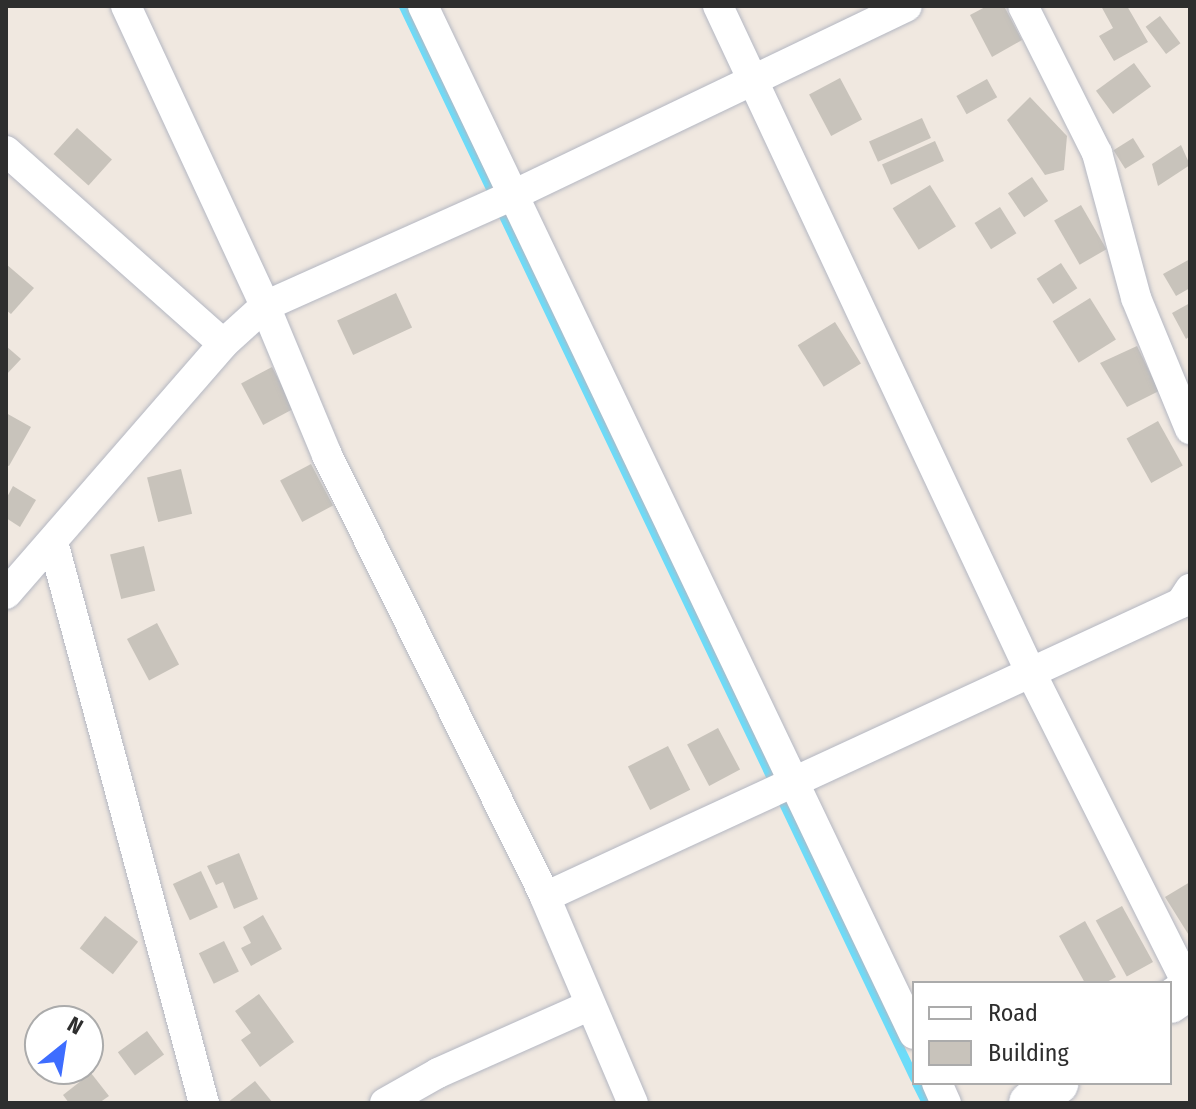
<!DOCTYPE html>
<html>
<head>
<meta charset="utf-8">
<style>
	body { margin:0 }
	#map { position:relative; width:1196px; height:1109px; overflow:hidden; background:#f0e8e0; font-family:"Fira Sans Condensed",sans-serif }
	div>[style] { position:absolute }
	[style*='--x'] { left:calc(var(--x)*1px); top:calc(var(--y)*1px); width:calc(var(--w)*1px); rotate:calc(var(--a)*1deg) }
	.stream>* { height:9px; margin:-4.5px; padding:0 4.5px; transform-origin:4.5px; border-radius:4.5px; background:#6cdcf9 }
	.building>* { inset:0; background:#c8c3bb; transform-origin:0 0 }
	.roads { filter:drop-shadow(0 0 2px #b4b7c2) drop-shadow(0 0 2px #b4b7c2) }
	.street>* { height:30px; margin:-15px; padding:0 15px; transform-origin:15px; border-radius:15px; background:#fff }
	.secondary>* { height:42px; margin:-21px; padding:0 21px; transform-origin:21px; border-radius:21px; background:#fff }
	span { translate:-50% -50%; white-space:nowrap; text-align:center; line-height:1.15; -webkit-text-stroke:6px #fff; paint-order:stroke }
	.frame { position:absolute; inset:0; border:8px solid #2e2e2e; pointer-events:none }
	.legend { position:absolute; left:912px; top:981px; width:260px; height:104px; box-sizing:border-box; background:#fff; border:2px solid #ababab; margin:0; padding:10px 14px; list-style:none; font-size:24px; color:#2e2e2e }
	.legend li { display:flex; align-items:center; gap:16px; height:40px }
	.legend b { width:40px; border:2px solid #ababab }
	.north { position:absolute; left:24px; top:1005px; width:80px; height:80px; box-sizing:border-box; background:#fff; border:2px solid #ababab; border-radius:50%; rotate:30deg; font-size:22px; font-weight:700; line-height:32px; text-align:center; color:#2e2e2e }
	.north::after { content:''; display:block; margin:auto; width:28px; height:36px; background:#3e6dff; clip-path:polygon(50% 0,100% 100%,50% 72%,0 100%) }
</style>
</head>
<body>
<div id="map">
	<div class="stream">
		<div style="--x:403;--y:6;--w:1188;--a:64.51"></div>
		<div style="--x:916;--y:1083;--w:22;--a:63"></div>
	</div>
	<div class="building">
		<div style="clip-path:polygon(987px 6px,1004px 6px,1022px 40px,992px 57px,970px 15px)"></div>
		<div style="clip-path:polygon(1101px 6px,1127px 6px,1148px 42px,1114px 61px,1099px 36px,1113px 28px)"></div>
		<div style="left:1160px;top:16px;width:34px;height:18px;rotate:53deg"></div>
		<div style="left:1134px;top:63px;width:29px;height:47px;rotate:54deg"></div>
		<div style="left:840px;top:78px;width:47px;height:35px;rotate:62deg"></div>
		<div style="left:987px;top:79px;width:21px;height:35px;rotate:61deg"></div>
		<div style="clip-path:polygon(1030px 97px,1067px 136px,1064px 170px,1045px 175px,1007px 120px)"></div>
		<div style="left:922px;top:118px;width:22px;height:58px;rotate:66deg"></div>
		<div style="left:77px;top:128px;width:47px;height:35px;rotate:42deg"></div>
		<div style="left:1133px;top:138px;width:22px;height:23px;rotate:58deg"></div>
		<div style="left:935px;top:141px;width:22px;height:58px;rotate:66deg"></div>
		<div style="clip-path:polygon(1181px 145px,1190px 165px,1158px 186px,1152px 164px)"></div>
		<div style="left:1032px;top:177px;width:29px;height:29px;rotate:56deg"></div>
		<div style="left:930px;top:185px;width:49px;height:44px;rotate:58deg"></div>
		<div style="left:1081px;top:205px;width:51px;height:31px;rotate:60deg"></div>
		<div style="left:1000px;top:207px;width:31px;height:30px;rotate:58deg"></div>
		<div style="clip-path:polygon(1190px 259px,1190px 288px,1176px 296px,1163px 274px)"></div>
		<div style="left:1061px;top:263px;width:30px;height:29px;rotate:57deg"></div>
		<div style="clip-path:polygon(6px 264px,34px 288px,11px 314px,6px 310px)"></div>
		<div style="left:396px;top:293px;width:38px;height:65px;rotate:65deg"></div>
		<div style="left:1090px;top:298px;width:49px;height:44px;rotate:58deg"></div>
		<div style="clip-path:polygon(1190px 303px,1190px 336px,1186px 339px,1172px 313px)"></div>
		<div style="left:835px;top:322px;width:49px;height:44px;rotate:58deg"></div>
		<div style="clip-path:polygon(6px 346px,21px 359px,6px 375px)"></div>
		<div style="clip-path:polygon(1137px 346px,1159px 391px,1127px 407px,1100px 363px)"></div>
		<div style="left:272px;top:367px;width:47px;height:35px;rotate:62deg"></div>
		<div style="clip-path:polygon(6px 413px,31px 427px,9px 466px,6px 465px)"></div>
		<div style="left:1158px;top:421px;width:51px;height:36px;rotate:61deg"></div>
		<div style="left:311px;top:464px;width:47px;height:35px;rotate:62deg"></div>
		<div style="left:181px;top:469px;width:46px;height:35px;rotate:76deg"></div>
		<div style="clip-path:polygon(13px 486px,36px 500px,20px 527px,6px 518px,6px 499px)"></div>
		<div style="left:144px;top:546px;width:46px;height:35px;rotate:76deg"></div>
		<div style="left:157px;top:623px;width:47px;height:34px;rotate:62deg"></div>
		<div style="left:718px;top:728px;width:47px;height:35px;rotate:62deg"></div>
		<div style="left:668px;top:746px;width:49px;height:45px;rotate:63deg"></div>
		<div style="clip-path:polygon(239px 853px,258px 899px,234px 909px,223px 882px,216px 885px,207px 866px)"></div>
		<div style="left:201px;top:871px;width:40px;height:31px;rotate:65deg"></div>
		<div style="clip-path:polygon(1190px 882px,1190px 937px,1165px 897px)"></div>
		<div style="left:1122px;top:906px;width:64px;height:30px;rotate:61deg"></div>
		<div style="clip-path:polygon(263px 915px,282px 949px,251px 966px,241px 948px,251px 943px,243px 927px)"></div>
		<div style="left:105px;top:916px;width:42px;height:41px;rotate:38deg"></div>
		<div style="clip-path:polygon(1085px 921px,1116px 977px,1105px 983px,1085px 983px,1059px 936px)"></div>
		<div style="left:224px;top:941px;width:34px;height:28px;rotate:64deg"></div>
		<div style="clip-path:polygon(259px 994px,294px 1042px,260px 1067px,241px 1040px,251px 1033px,235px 1011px)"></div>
		<div style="left:147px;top:1031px;width:29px;height:36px;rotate:54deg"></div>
		<div style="clip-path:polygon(91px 1073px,109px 1096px,99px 1103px,69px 1103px,63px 1095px)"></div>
		<div style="clip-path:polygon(255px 1081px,273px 1103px,227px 1103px)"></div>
	</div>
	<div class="roads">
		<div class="street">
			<div style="--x:126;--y:6;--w:331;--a:65.1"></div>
			<div style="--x:265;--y:306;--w:161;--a:67.4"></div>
			<div style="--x:327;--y:455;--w:493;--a:63.7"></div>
			<div style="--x:545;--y:897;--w:224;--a:66.9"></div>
			<div style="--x:423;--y:6;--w:1139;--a:64.47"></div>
			<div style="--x:718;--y:6;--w:735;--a:64.87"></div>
			<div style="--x:1030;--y:671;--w:356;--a:63.3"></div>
			<div style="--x:1023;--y:6;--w:165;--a:63.3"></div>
			<div style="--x:1097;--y:153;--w:150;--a:74.9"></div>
			<div style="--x:1136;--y:298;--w:142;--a:67.6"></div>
			<div style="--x:6;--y:151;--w:290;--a:41.6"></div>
			<div style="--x:53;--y:542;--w:581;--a:74.94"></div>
			<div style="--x:6;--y:594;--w:331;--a:-49"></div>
			<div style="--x:223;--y:344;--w:57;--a:-42.1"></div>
			<div style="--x:265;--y:306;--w:267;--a:-24.1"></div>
			<div style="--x:509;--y:197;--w:441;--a:-25.6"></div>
			<div style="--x:545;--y:897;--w:701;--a:-24.81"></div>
			<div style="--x:1181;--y:603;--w:17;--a:-57"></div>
			<div style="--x:937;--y:1083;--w:22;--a:66"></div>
			<div style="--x:385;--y:1103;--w:61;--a:-29.5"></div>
			<div style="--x:438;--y:1073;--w:167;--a:-24"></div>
		</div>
		<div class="secondary">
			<div style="--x:1170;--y:1002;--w:24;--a:-35"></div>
			<div style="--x:1030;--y:1103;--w:34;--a:-36"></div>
		</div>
	</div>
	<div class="frame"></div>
	<ul class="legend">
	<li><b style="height:10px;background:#fff"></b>Road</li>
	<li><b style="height:22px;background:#c8c3bb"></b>Building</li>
	</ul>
	<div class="north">N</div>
</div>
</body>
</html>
